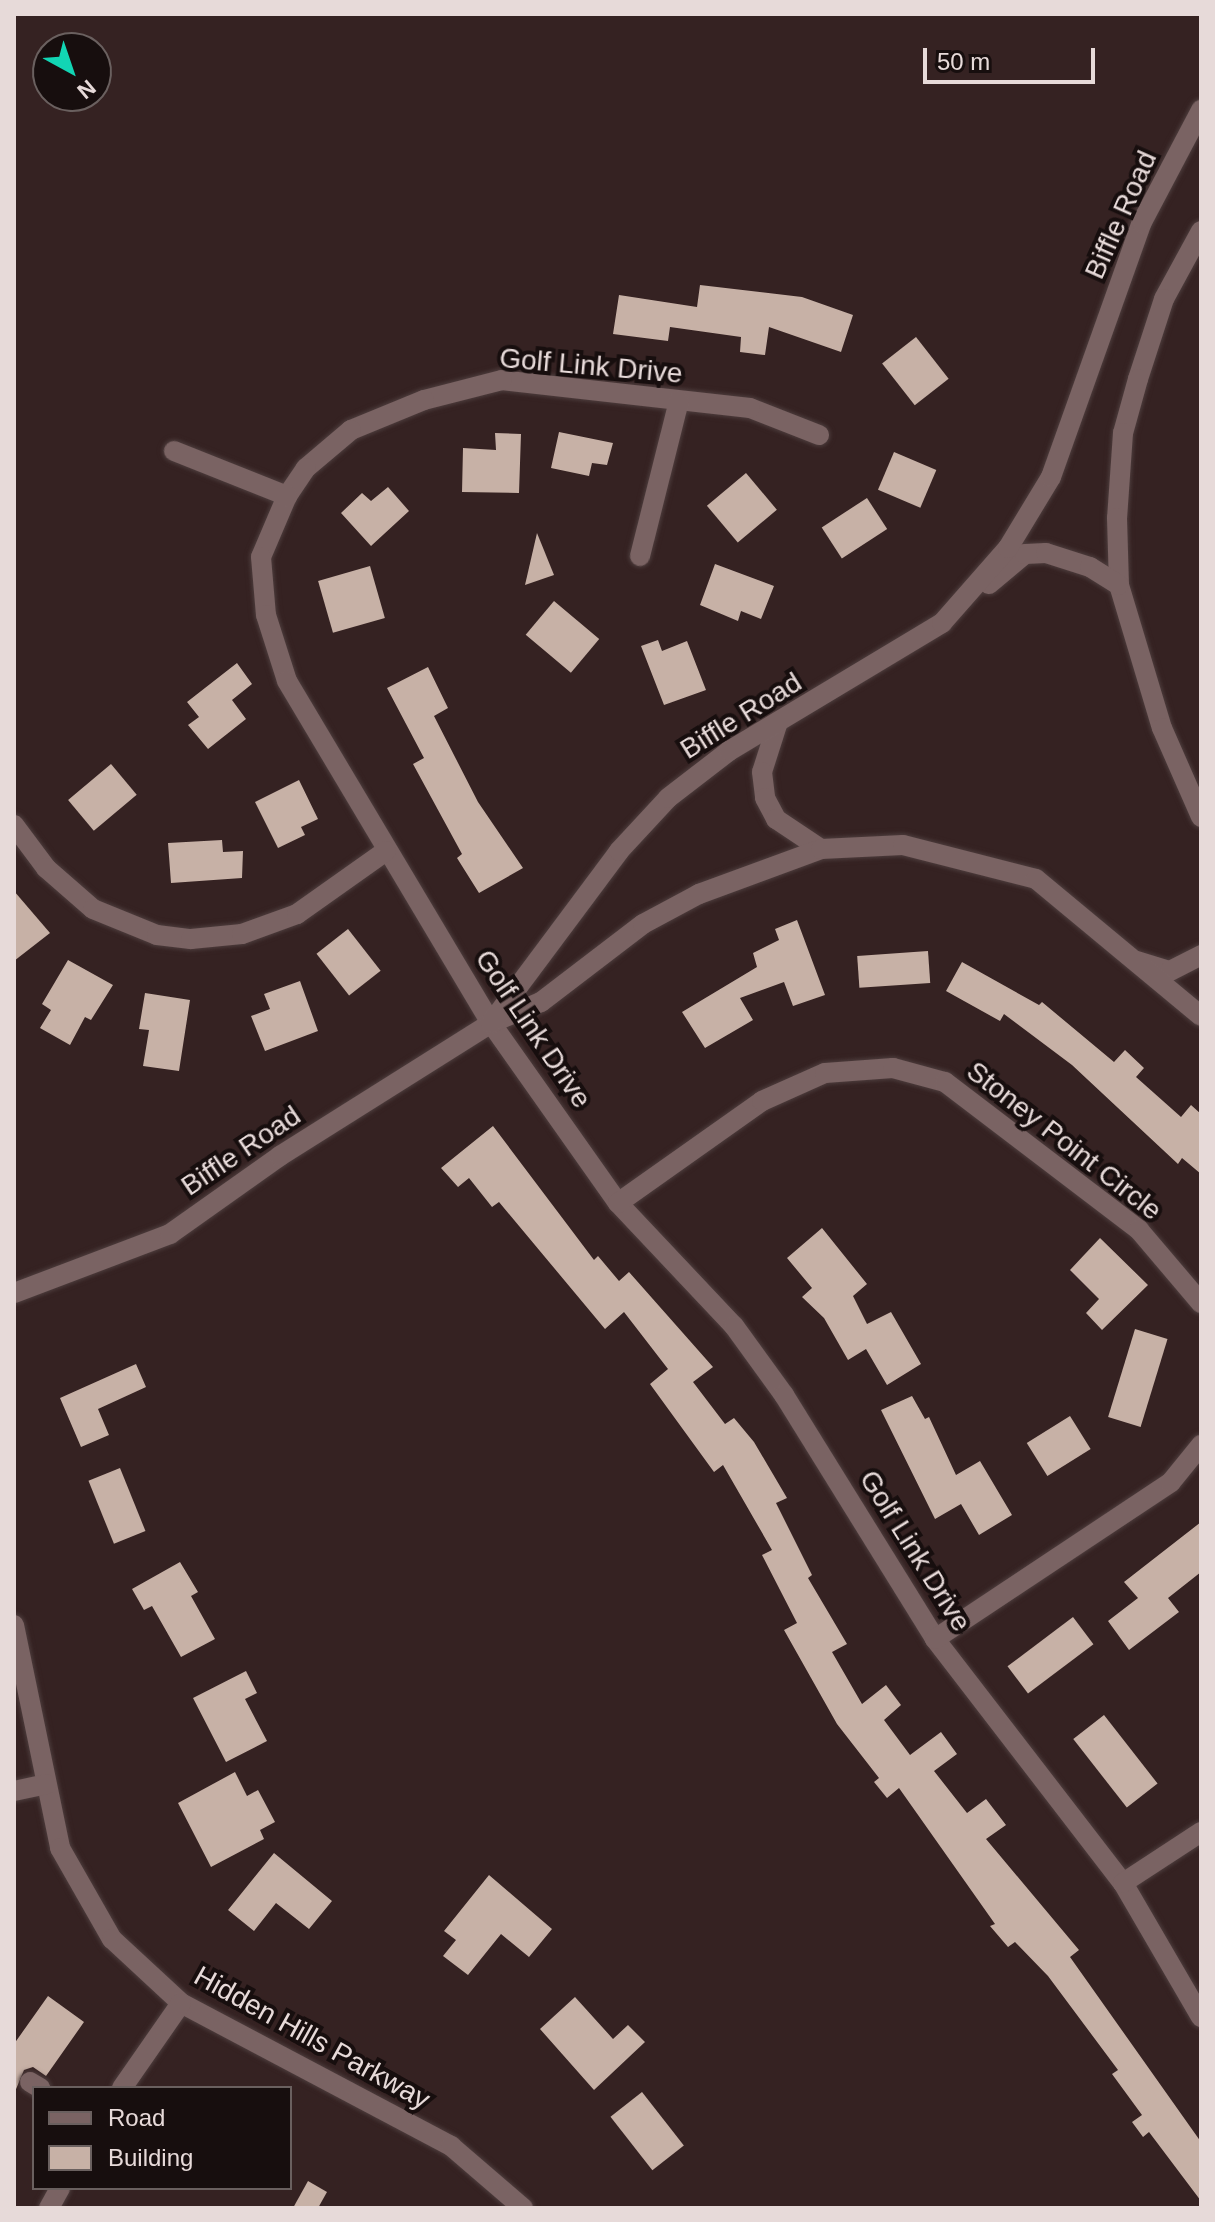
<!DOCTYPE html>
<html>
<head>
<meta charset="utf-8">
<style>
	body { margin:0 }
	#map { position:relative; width:1215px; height:2222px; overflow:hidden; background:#352222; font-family:Arial,sans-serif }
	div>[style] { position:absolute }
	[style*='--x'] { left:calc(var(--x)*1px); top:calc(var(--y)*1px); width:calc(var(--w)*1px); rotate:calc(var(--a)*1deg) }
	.building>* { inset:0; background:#c7b1a6; transform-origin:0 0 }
	.roads { filter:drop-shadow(0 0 2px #4d3d3d) drop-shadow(0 0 2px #4d3d3d) }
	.minor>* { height:20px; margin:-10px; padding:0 10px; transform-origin:10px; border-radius:10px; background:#7a6363 }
	.tertiary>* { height:20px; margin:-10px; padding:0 10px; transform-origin:10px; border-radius:10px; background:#7a6363 }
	span { translate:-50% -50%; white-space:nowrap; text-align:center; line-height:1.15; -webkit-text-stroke:8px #170e0e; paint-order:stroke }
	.street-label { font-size:28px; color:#e7dad9 }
	.frame { position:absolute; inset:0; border:16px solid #e7dad9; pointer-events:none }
	.legend { position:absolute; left:32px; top:2086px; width:260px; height:104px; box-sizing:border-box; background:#170e0e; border:2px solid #6a605f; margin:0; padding:10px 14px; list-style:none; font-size:24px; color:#e7dad9 }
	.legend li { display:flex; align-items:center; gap:16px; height:40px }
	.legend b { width:40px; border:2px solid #6a605f }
	.north { position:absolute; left:32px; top:32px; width:80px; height:80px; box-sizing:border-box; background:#170e0e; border:2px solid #6a605f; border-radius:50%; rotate:140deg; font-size:22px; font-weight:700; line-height:32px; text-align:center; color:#e7dad9 }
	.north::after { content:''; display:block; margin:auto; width:28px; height:36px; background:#12d5b4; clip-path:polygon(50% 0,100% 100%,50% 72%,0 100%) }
	.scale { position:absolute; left:923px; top:48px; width:172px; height:36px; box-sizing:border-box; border:4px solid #e7dad9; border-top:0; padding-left:10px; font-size:24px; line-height:28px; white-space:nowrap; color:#e7dad9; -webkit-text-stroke:6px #170e0e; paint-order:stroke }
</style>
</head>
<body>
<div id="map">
	<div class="building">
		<div style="clip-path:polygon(700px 285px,802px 297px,853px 315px,841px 352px,769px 327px,765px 355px,740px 352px,741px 337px,670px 327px,668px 341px,613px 334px,619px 295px,697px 307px)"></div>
		<div style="left:916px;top:337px;width:53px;height:43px;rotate:52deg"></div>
		<div style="clip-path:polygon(559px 432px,613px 443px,607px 465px,592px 463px,589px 476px,551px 468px)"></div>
		<div style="clip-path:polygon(495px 433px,521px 434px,519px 493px,462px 492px,463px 448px,496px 450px)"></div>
		<div style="left:894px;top:452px;width:46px;height:41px;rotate:23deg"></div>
		<div style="left:746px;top:473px;width:48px;height:51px;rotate:50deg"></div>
		<div style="clip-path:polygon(388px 487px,409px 511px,371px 546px,341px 513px,362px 493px,371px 501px)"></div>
		<div style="left:867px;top:498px;width:37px;height:54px;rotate:57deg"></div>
		<div style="clip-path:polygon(537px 533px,554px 575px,525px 585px)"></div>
		<div style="clip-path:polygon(715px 564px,774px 586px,761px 619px,741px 611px,738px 621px,700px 605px)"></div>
		<div style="left:370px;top:566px;width:54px;height:54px;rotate:74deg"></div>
		<div style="left:554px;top:601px;width:59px;height:44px;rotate:40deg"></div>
		<div style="clip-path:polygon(658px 640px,662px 651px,687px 641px,706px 690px,664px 705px,641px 646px)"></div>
		<div style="clip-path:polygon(237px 663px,252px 684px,232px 700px,246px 719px,208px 749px,188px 725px,199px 717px,187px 702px)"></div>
		<div style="clip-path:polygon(428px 667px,448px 708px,434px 716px,478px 802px,523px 868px,479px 893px,457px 858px,462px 854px,413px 764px,424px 758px,387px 688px)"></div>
		<div style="left:111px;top:764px;width:40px;height:56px;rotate:50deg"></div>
		<div style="clip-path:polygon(299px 780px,318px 819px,301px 827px,305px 835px,278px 848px,255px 802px)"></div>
		<div style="clip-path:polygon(222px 840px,223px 852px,243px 851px,242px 878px,171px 883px,168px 843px)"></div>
		<div style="clip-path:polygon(14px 891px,50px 933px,14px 961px)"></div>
		<div style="clip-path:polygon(797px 920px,825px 995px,793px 1006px,784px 982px,740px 998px,753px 1020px,705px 1048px,682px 1012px,757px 967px,753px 953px,779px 940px,775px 929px)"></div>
		<div style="left:348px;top:929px;width:53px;height:40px;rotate:52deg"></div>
		<div style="left:928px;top:951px;width:32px;height:71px;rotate:86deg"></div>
		<div style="clip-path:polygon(68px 960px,113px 985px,91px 1020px,85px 1017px,70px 1045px,40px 1028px,51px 1010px,42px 1004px)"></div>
		<div style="clip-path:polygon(962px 962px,1039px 1005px,1042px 1002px,1114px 1062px,1125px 1050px,1144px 1068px,1136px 1077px,1181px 1117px,1191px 1105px,1201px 1114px,1201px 1174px,1182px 1158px,1178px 1164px,1072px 1065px,1004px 1014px,1000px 1021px,946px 991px)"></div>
		<div style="clip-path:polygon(300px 981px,318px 1031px,265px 1051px,251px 1016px,270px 1009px,264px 994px)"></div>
		<div style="clip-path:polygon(145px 993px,190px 1000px,179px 1071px,143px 1066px,149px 1030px,139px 1029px)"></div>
		<div style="clip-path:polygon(493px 1126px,594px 1260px,598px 1256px,619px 1281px,629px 1272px,713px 1367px,693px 1382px,725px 1424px,734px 1418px,754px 1442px,787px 1498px,776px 1503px,812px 1575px,808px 1578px,847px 1644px,832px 1652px,862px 1704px,886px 1685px,901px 1705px,884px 1720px,910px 1755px,941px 1732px,957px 1754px,934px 1771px,967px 1813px,986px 1799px,1006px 1825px,986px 1839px,1079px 1950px,1070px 1957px,1201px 2142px,1201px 2201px,1149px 2132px,1143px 2137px,1132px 2122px,1142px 2115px,1112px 2074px,1118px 2070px,1048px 1976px,1015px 1942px,1008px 1947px,990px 1926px,995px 1924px,899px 1788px,887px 1798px,874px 1782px,879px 1778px,837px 1724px,784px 1630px,797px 1623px,762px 1555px,772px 1550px,723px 1465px,714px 1472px,650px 1384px,668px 1369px,624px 1312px,605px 1329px,499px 1202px,492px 1207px,469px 1178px,458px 1187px,441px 1168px)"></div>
		<div style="clip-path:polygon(822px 1228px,867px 1284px,853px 1296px,867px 1324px,891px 1312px,921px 1364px,887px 1385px,866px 1349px,848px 1360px,824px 1318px,802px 1297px,812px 1288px,787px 1258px)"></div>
		<div style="clip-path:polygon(1100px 1238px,1148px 1285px,1102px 1330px,1086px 1313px,1099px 1299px,1070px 1270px)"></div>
		<div style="left:1135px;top:1329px;width:34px;height:92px;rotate:17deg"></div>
		<div style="clip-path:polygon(136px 1364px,146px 1387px,98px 1409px,109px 1435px,81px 1447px,60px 1398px)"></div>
		<div style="clip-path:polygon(912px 1396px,925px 1419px,929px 1417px,956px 1475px,980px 1461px,1012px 1515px,979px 1535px,961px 1504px,935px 1519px,881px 1410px)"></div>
		<div style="left:1070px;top:1416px;width:39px;height:51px;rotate:58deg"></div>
		<div style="left:120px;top:1468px;width:68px;height:34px;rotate:68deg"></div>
		<div style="clip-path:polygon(1201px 1522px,1201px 1572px,1168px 1598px,1179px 1612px,1129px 1650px,1108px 1621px,1138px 1598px,1124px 1582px)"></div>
		<div style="clip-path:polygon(180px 1562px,198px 1592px,191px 1596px,215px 1639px,181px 1657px,152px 1606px,144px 1610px,132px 1589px)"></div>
		<div style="left:1073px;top:1617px;width:34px;height:82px;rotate:53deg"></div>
		<div style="clip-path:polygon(246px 1671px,257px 1693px,245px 1699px,267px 1741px,226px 1762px,193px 1698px)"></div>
		<div style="left:1104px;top:1715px;width:87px;height:39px;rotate:52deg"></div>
		<div style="clip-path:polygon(235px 1772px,247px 1796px,258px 1790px,275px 1822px,260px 1830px,264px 1839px,211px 1867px,178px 1803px)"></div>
		<div style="clip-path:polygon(274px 1853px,332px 1901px,309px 1929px,276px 1903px,254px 1931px,228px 1910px)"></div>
		<div style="clip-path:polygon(489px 1875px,552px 1929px,529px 1957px,501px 1934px,468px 1975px,443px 1956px,456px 1940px,444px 1931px)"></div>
		<div style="clip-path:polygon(48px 1996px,84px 2022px,46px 2076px,33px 2067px,24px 2070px,14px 2094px,14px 2044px)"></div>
		<div style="clip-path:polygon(575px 1997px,613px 2039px,628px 2025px,645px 2042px,594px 2090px,540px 2029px)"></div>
		<div style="left:642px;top:2092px;width:68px;height:40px;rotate:52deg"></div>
		<div style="clip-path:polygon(308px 2181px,327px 2192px,318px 2208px,293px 2208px)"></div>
	</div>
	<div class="roads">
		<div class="minor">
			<div style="--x:819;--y:435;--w:74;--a:-158.6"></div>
			<div style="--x:750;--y:408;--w:250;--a:-173.6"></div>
			<div style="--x:502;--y:380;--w:81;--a:165.6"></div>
			<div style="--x:424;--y:400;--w:79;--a:157.7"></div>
			<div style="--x:351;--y:430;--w:59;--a:139.8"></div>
			<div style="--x:306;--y:468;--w:34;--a:124"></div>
			<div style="--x:287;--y:496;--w:66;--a:113.1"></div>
			<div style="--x:261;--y:557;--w:58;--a:85.1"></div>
			<div style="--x:266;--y:615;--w:69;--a:72.3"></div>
			<div style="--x:287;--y:681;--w:398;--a:59.2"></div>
			<div style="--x:491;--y:1023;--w:220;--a:54.8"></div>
			<div style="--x:618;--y:1203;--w:169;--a:46.7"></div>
			<div style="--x:734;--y:1326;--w:85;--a:54.1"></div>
			<div style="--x:784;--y:1395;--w:287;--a:58.2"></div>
			<div style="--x:935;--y:1639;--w:308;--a:52.4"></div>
			<div style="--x:1123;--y:1883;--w:155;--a:59.8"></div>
			<div style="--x:174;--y:451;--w:122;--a:21.7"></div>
			<div style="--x:640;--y:556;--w:160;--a:-75.9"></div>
			<div style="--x:14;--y:825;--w:54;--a:53.3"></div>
			<div style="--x:46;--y:868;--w:62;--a:41.1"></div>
			<div style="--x:93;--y:909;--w:69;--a:22.1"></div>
			<div style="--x:157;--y:935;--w:34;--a:7"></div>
			<div style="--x:191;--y:939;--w:51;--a:-5.6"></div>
			<div style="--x:242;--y:934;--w:59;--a:-20"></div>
			<div style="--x:297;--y:914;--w:109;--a:-35.3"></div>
			<div style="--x:618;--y:1203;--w:176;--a:-35.3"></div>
			<div style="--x:762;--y:1101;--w:69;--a:-24"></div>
			<div style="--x:825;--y:1073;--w:68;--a:-4.2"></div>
			<div style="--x:893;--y:1068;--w:54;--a:15.1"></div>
			<div style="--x:945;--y:1082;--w:244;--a:37.3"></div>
			<div style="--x:1139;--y:1230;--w:96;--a:49.7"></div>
			<div style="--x:14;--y:1625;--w:228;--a:78.3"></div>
			<div style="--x:60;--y:1848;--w:105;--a:60.3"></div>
			<div style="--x:112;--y:1939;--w:94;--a:42.8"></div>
			<div style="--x:181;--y:2003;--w:306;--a:27.9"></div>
			<div style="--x:451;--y:2146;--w:95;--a:40.7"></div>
			<div style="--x:935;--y:1639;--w:283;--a:-33.6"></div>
			<div style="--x:1171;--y:1482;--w:48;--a:-51"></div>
			<div style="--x:14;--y:1791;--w:33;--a:-12"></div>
			<div style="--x:1123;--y:1883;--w:93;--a:-33.2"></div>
			<div style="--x:30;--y:2082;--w:12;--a:31"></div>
			<div style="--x:122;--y:2088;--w:103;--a:-55.2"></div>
			<div style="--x:49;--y:2208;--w:23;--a:-61"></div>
		</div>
		<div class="tertiary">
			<div style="--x:1201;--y:231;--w:77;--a:118.6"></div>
			<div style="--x:1164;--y:299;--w:84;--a:108"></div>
			<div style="--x:1138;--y:379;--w:56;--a:105.5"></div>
			<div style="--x:1123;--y:433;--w:85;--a:94"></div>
			<div style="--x:1117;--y:518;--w:67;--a:88.3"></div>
			<div style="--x:1119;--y:585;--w:149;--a:73.3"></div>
			<div style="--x:1162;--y:728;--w:97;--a:66.3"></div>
			<div style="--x:989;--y:584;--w:47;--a:-39.8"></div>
			<div style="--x:1025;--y:554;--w:21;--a:-3"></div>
			<div style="--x:1046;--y:553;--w:46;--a:17.7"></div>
			<div style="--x:1090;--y:567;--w:34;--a:32"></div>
			<div style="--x:777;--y:725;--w:49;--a:107.7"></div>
			<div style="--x:762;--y:772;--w:26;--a:83"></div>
			<div style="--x:765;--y:798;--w:24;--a:62"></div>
			<div style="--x:776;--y:819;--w:54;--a:33.7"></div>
			<div style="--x:1137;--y:961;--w:34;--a:17"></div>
			<div style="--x:1170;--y:971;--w:35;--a:-27"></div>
			<div style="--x:491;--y:1023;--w:54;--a:-22.8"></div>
			<div style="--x:541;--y:1002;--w:128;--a:-37.4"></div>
			<div style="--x:643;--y:924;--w:64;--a:-28.2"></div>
			<div style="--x:699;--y:894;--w:130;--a:-20.2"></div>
			<div style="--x:821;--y:849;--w:82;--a:-2.8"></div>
			<div style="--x:903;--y:845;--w:137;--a:14.3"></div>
			<div style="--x:1036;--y:879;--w:214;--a:39.7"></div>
			<div style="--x:14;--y:1293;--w:167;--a:-20.7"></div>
			<div style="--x:170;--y:1234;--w:135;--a:-35.3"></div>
			<div style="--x:280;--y:1156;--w:249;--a:-32.2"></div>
			<div style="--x:491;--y:1023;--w:214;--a:-53.3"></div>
			<div style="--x:619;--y:851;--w:72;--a:-47.2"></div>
			<div style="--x:668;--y:798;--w:77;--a:-37.6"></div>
			<div style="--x:729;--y:751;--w:249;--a:-31"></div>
			<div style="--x:942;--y:623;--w:100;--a:-48.7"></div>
			<div style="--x:1008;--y:548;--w:83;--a:-58.8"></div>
			<div style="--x:1051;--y:477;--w:271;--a:-70.4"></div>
			<div style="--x:1142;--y:222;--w:127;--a:-62.2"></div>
		</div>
	</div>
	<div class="street-label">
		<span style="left:1121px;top:215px;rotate:-66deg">Biffle Road</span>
		<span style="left:591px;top:366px;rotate:5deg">Golf Link Drive</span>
		<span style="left:741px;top:716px;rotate:-32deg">Biffle Road</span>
		<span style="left:533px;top:1029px;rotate:56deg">Golf Link Drive</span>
		<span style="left:1064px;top:1141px;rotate:38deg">Stoney Point Circle</span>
		<span style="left:241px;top:1151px;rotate:-34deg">Biffle Road</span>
		<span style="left:915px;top:1551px;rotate:58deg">Golf Link Drive</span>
		<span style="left:312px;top:2038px;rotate:29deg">Hidden Hills Parkway</span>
	</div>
	<div class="frame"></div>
	<ul class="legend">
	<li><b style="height:10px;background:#7a6363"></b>Road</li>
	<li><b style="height:22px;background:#c7b1a6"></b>Building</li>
	</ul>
	<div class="north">N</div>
	<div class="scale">50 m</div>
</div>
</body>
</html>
